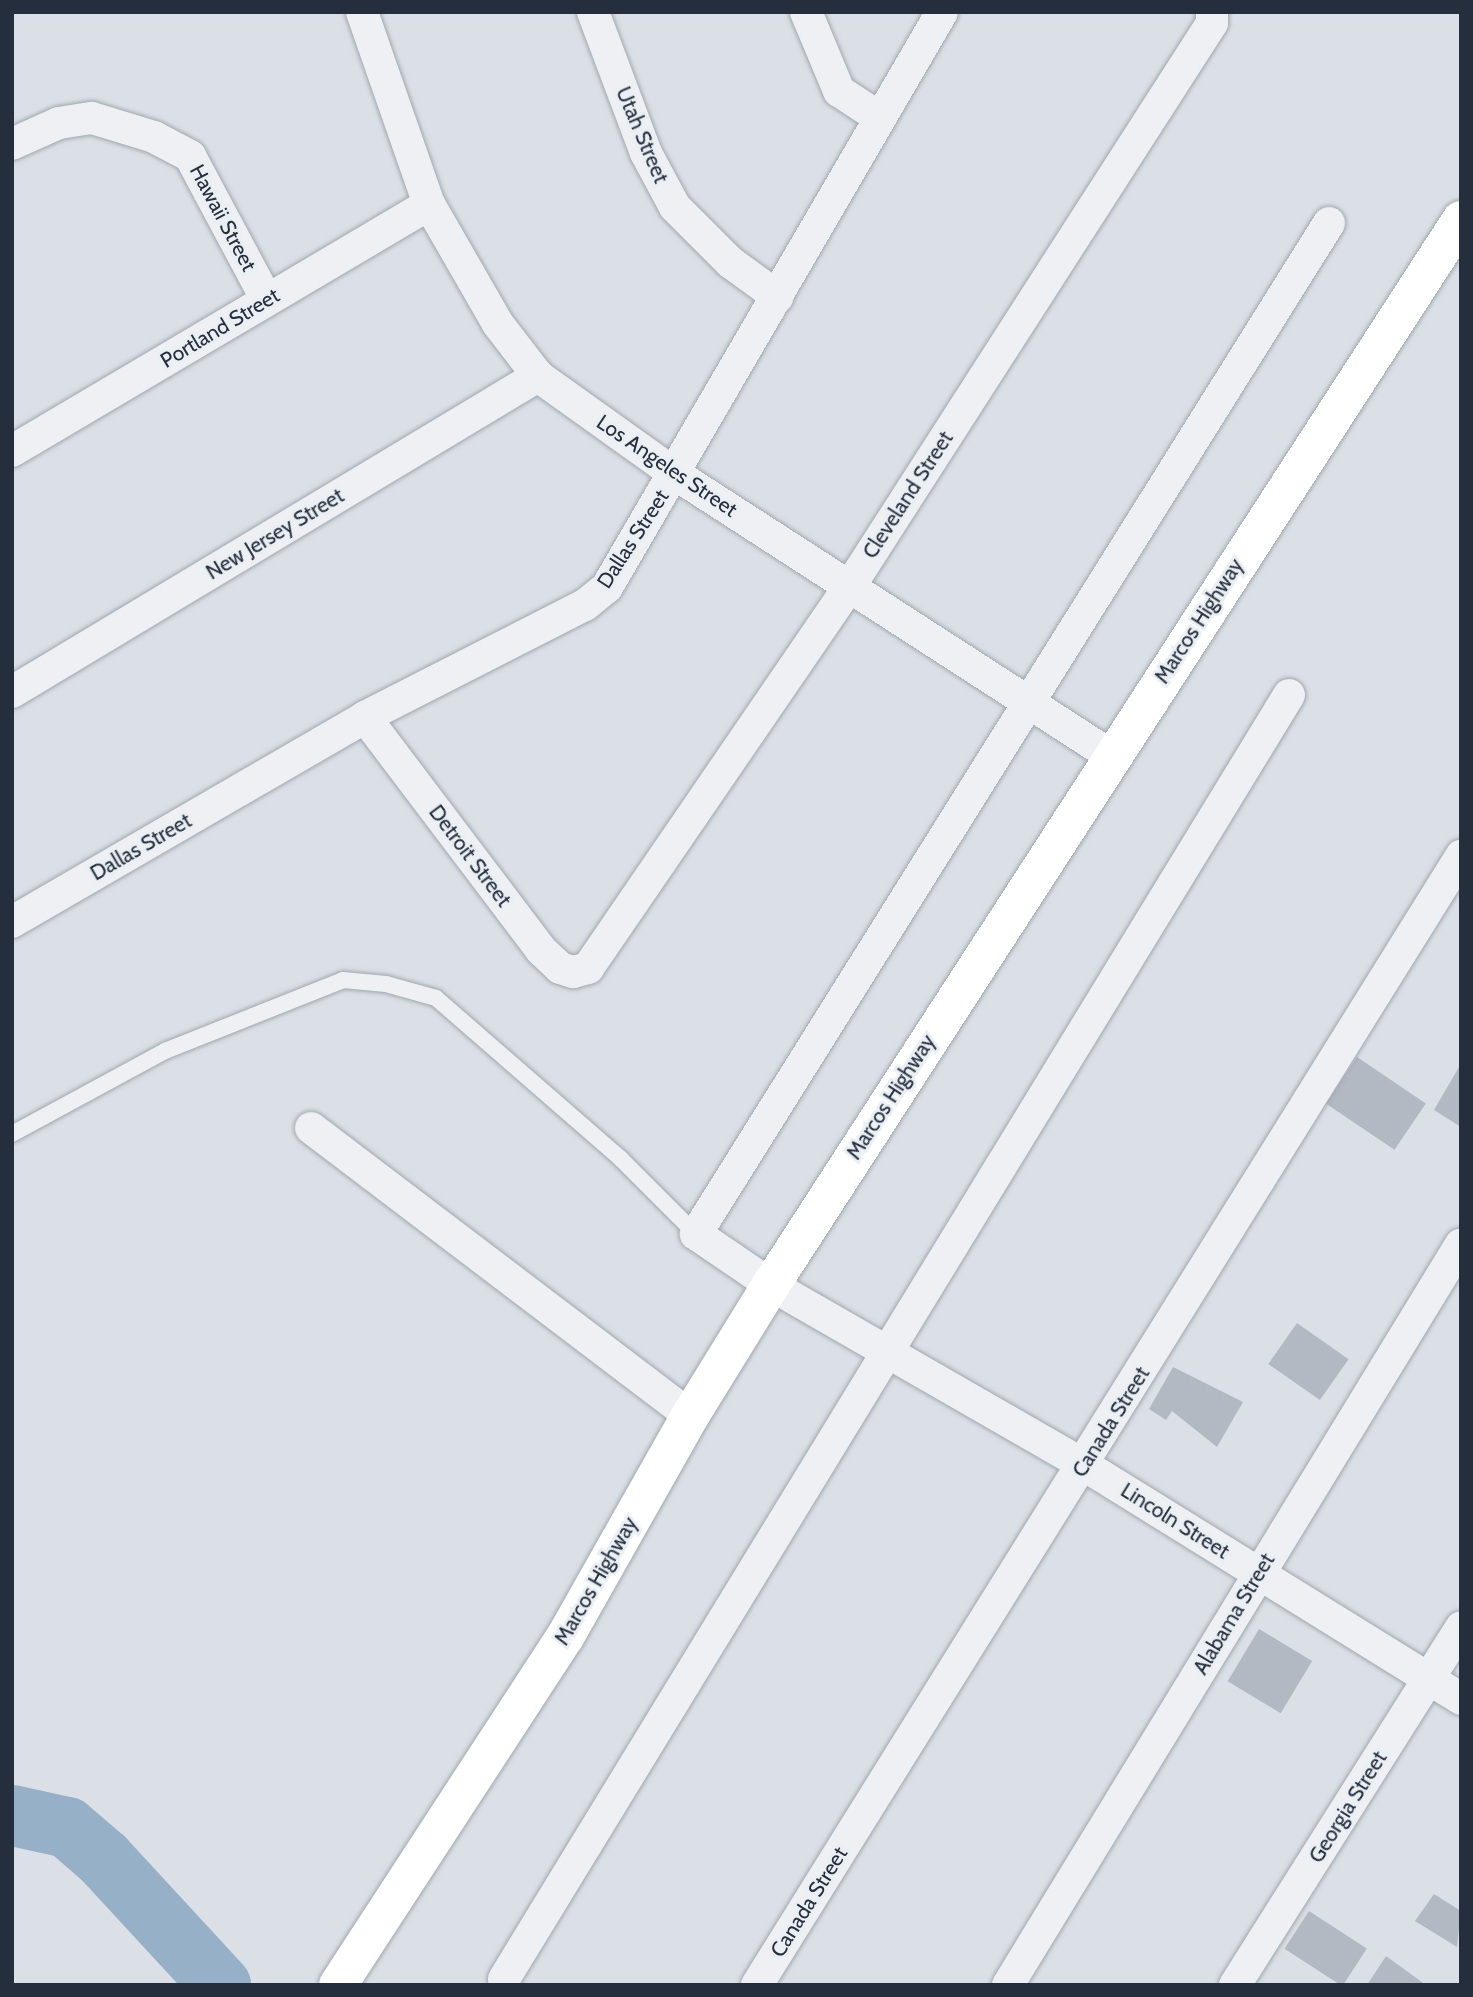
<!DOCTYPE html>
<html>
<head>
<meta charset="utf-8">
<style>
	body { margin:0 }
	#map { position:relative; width:1473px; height:1997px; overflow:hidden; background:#dbe0e6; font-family:Cabin,sans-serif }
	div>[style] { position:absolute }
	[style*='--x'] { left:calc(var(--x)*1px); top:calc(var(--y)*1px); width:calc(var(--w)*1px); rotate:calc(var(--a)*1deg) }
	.river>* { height:61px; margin:-30.5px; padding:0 30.5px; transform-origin:30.5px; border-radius:30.5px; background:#95b0c7 }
	.building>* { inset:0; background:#b2b9c3; transform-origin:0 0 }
	.roads { filter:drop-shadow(0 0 2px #a1a7b0) drop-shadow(0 0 2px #a1a7b0) }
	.lane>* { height:16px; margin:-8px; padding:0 8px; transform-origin:8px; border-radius:8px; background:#eef0f4 }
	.street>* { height:32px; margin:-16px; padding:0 16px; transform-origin:16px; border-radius:16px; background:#eef0f4 }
	.primary>* { height:38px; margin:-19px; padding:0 19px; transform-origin:19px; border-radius:19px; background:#fff }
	span { translate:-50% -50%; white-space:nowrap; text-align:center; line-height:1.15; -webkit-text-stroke:6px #eaeff4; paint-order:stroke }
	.street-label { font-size:21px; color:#252e3c }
	.frame { position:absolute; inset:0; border:14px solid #252e3c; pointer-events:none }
</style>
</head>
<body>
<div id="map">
	<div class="river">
		<div style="--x:12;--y:1815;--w:56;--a:12.3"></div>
		<div style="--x:67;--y:1827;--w:48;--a:40.7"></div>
		<div style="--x:103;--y:1858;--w:173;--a:47.3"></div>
	</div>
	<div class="building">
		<div style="left:1357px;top:1057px;width:83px;height:56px;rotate:34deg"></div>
		<div style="clip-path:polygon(1459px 1067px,1461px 1068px,1461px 1127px,1434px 1110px)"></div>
		<div style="left:1297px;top:1323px;width:63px;height:50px;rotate:35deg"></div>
		<div style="clip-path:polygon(1173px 1367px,1243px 1402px,1217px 1447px,1172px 1411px,1166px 1420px,1149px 1409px)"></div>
		<div style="left:1259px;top:1629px;width:62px;height:61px;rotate:31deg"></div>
		<div style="clip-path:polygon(1434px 1894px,1461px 1911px,1457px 1947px,1415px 1921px)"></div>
		<div style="left:1309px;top:1911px;width:69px;height:45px;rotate:33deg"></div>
		<div style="clip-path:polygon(1386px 1956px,1426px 1985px,1367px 1985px)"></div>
	</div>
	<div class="roads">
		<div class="lane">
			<div style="--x:12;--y:1134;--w:174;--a:-28.5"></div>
			<div style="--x:165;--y:1051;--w:192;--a:-21.7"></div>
			<div style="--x:343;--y:980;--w:43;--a:5.3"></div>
			<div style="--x:386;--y:984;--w:52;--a:15.6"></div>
			<div style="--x:436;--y:998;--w:245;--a:41"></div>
			<div style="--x:621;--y:1159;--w:106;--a:45"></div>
		</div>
		<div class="street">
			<div style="--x:362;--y:12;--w:203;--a:70.8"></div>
			<div style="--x:429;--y:204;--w:138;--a:60.1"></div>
			<div style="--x:498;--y:324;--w:66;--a:52.4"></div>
			<div style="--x:538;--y:376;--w:168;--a:35.6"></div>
			<div style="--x:675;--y:474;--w:518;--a:32.86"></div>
			<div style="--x:593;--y:12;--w:151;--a:69.4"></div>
			<div style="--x:646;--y:153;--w:61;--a:61.8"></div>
			<div style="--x:675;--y:207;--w:78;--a:45"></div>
			<div style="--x:730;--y:262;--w:59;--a:36.1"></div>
			<div style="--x:806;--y:12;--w:86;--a:67.3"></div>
			<div style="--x:839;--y:91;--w:49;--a:33.4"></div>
			<div style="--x:12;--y:144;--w:51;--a:-24.1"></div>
			<div style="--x:59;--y:123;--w:33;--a:-9"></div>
			<div style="--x:92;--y:118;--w:65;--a:17"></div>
			<div style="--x:154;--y:137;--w:41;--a:27.8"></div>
			<div style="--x:190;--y:156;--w:163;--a:61.9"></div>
			<div style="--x:1329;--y:223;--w:1193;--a:122.05"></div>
			<div style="--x:696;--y:1234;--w:91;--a:34.2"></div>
			<div style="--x:771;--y:1285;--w:361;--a:29.9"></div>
			<div style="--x:1084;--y:1465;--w:444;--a:31.8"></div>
			<div style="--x:12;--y:451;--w:485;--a:-30.6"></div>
			<div style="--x:12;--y:692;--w:614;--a:-31"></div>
			<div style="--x:365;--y:717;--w:292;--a:52.9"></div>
			<div style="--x:541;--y:950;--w:26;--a:43"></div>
			<div style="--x:560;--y:968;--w:14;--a:17"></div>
			<div style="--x:573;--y:972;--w:16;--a:-15"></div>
			<div style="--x:588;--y:968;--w:463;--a:-55.6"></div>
			<div style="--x:850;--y:586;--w:669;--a:-57.26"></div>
			<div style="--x:1212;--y:23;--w:11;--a:-90"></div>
			<div style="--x:12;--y:922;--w:408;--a:-30.1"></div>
			<div style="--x:365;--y:717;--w:247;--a:-27"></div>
			<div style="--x:585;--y:605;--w:28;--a:-39"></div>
			<div style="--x:607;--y:587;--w:665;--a:-59.77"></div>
			<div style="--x:311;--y:1128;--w:476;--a:37.2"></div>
			<div style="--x:504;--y:1979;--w:1505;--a:-58.56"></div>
			<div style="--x:757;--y:1985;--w:1331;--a:-58.05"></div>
			<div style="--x:1008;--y:1985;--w:868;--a:-58.56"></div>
			<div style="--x:1235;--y:1985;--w:423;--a:-57.7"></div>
		</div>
		<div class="primary">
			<div style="--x:338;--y:1985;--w:415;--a:-56.9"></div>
			<div style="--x:565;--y:1637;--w:254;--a:-60.5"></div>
			<div style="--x:690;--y:1416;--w:154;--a:-58.3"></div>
			<div style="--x:771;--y:1285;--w:1269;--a:-57.06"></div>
		</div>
	</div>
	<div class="street-label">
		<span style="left:642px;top:135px;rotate:67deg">Utah Street</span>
		<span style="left:223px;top:218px;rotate:62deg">Hawaii Street</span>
		<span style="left:220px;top:328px;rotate:-31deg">Portland Street</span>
		<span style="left:667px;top:466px;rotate:34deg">Los Angeles Street</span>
		<span style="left:908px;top:495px;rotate:-57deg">Cleveland Street</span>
		<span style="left:275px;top:534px;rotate:-31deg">New Jersey Street</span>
		<span style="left:633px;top:539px;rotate:-57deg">Dallas Street</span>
		<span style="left:1199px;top:621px;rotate:-57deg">Marcos Highway</span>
		<span style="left:141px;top:847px;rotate:-30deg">Dallas Street</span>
		<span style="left:470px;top:856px;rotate:53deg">Detroit Street</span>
		<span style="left:891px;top:1097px;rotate:-57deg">Marcos Highway</span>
		<span style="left:1111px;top:1422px;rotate:-58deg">Canada Street</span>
		<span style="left:1175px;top:1521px;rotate:32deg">Lincoln Street</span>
		<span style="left:596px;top:1581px;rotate:-60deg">Marcos Highway</span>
		<span style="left:1234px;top:1614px;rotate:-59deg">Alabama Street</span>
		<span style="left:1348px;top:1807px;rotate:-58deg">Georgia Street</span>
		<span style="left:809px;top:1902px;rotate:-58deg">Canada Street</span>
	</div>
	<div class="frame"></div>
</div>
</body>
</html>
